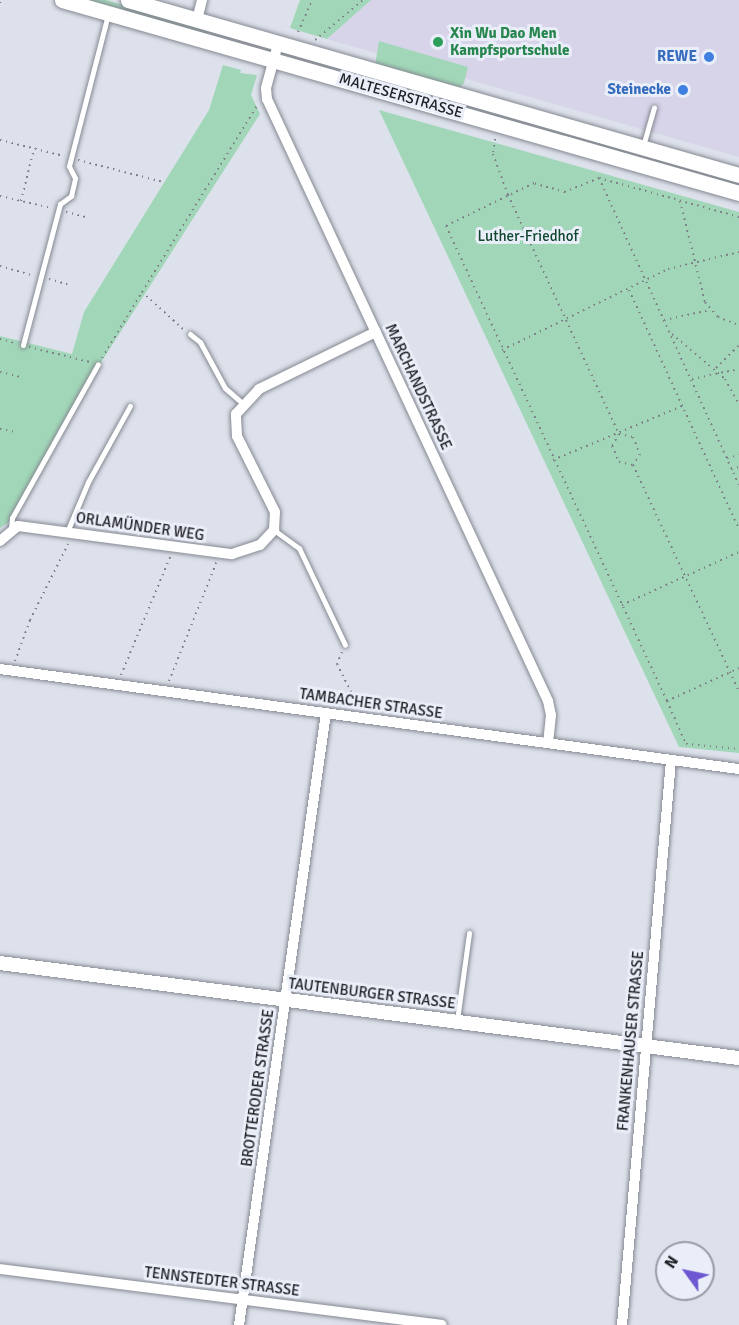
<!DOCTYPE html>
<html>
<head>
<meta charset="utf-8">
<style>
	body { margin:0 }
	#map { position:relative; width:739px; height:1325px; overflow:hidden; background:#dde1eb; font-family:Signika,sans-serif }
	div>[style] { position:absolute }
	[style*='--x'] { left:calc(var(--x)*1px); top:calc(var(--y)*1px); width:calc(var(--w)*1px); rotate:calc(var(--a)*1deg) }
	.commercial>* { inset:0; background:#d7d4ea }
	.green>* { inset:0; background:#a1d7b8 }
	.path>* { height:2px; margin-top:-1px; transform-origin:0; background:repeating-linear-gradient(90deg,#7d7f86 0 1.5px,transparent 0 6px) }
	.roads { filter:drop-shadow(0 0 2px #858992) drop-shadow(0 0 2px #858992) }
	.service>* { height:5px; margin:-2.5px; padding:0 2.5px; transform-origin:2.5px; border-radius:2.5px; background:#fff }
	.minor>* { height:10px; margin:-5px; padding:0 5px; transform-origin:5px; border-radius:5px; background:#fff }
	.tertiary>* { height:14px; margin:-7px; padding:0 7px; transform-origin:7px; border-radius:7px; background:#fff }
	.secondary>* { height:15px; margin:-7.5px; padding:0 7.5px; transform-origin:7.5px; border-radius:7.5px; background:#fff }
	.dots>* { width:16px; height:16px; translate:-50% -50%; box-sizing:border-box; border:3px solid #eaeef9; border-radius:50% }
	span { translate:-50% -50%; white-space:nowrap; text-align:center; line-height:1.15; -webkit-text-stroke:6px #eaeef9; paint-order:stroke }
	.leisure-label { font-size:15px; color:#27864d; font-weight:700 }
	.left { translate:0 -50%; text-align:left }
	.shop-label { font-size:15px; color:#366cbe; font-weight:700 }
	.right { translate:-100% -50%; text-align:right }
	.street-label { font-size:15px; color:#202125 }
	.park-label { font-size:15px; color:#0f462d }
	.north { position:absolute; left:655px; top:1241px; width:60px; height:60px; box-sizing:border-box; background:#eaeef9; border:2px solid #999ca4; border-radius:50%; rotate:303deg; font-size:16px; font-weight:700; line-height:24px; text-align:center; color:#202125 }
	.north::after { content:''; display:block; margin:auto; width:21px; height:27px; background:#6e58d2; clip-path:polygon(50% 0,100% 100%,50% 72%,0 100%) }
</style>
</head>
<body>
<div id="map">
	<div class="commercial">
		<div style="clip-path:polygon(371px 0,739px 0,739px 157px,327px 39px)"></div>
	</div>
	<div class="green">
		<div style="clip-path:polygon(83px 0,106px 0,209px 30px,207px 37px)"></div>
		<div style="clip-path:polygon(300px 0,371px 0,327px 39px,290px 28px)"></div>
		<div style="clip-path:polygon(379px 41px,468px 67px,464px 83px,458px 89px,375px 66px)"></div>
		<div style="clip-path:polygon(223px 65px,241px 70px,240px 73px,257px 75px,251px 95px,260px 114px,100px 364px,12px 520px,0 528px,0 336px,72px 354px,84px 312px,209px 110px)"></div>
		<div style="clip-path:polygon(379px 110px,739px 212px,739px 753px,679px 747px)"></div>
	</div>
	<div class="path">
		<div style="--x:0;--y:3;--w:3;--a:-72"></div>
		<div style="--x:298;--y:32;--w:35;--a:-66"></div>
		<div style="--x:315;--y:40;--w:62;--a:-39.8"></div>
		<div style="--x:495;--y:139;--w:15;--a:98"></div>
		<div style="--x:493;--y:154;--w:44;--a:69.9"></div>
		<div style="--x:508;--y:195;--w:264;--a:65.1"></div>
		<div style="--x:0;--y:140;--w:66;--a:14"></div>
		<div style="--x:78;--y:160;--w:88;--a:14.5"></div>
		<div style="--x:599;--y:178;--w:337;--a:65.5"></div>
		<div style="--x:0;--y:196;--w:52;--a:13.2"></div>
		<div style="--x:21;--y:201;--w:54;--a:-76"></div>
		<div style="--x:680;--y:201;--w:104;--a:76.1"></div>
		<div style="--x:705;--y:302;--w:20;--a:49"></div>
		<div style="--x:718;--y:317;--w:22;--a:21"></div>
		<div style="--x:66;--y:212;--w:21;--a:14"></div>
		<div style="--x:739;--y:217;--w:145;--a:-164.4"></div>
		<div style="--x:599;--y:178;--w:37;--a:158"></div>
		<div style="--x:565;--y:192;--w:32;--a:-164"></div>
		<div style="--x:534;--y:183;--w:98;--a:154"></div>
		<div style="--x:446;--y:226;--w:524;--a:65.05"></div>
		<div style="--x:667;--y:701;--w:79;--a:-24.6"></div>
		<div style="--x:0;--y:266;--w:33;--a:16"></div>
		<div style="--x:49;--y:279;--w:19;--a:16"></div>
		<div style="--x:629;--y:290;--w:263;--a:65.3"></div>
		<div style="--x:664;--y:320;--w:47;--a:-12.3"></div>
		<div style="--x:183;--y:329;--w:55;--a:-137.9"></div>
		<div style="--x:142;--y:292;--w:221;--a:-58.3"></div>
		<div style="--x:672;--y:334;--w:70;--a:40.3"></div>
		<div style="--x:725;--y:379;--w:29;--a:61"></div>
		<div style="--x:0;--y:339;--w:16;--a:15"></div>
		<div style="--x:29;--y:347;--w:63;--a:13.8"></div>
		<div style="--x:502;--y:350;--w:185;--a:-26"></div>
		<div style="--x:668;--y:269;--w:73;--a:-13.5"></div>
		<div style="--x:102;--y:358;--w:77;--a:-58.8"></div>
		<div style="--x:716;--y:368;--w:33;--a:-45"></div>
		<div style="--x:0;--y:372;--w:23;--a:13"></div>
		<div style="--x:692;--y:379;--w:48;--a:-12"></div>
		<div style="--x:0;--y:429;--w:15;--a:11"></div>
		<div style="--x:619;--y:434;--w:14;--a:120"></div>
		<div style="--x:612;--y:446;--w:17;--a:66"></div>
		<div style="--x:619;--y:462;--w:14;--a:12"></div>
		<div style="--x:619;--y:434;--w:14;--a:12"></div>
		<div style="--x:633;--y:437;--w:18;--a:68"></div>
		<div style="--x:640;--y:454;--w:13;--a:122"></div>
		<div style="--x:727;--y:458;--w:12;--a:-14"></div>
		<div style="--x:553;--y:460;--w:140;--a:-22.7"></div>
		<div style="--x:633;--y:465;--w:250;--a:64.9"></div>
		<div style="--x:731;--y:469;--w:8;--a:-14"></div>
		<div style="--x:622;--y:605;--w:128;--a:-24.4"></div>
		<div style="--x:342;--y:652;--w:13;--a:113"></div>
		<div style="--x:337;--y:664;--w:47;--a:63.4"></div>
		<div style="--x:15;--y:661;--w:44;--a:-69.9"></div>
		<div style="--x:30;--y:620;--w:85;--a:-63.4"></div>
		<div style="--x:121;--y:675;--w:130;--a:-67.4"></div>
		<div style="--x:169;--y:681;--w:129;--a:-68.2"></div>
		<div style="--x:667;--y:701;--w:47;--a:66.2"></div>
		<div style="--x:686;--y:744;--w:53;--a:5.4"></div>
	</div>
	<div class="roads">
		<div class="service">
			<div style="--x:643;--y:146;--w:40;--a:-74"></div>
			<div style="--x:190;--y:334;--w:13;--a:39"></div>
			<div style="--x:200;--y:342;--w:52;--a:61.5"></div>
			<div style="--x:225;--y:388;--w:23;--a:41"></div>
			<div style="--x:23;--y:345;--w:146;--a:-75.3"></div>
			<div style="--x:60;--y:204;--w:14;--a:-36"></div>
			<div style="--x:71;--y:196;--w:18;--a:-77"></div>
			<div style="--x:75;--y:178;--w:13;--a:-117"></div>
			<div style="--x:69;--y:166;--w:157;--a:-75.6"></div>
			<div style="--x:11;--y:529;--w:11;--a:-85"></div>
			<div style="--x:12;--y:518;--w:176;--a:-60.8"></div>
			<div style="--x:274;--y:530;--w:31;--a:36"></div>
			<div style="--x:299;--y:548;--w:107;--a:64.6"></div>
			<div style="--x:67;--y:532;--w:54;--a:-67.2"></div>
			<div style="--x:88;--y:482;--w:87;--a:-61.1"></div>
			<div style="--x:457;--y:1020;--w:88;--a:-82.1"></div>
		</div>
		<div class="minor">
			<div style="--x:197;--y:20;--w:21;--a:-76"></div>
			<div style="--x:278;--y:44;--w:46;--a:105.3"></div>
			<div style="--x:266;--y:88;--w:11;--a:85"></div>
			<div style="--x:267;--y:99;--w:664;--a:64.98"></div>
			<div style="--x:548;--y:701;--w:14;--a:78"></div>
			<div style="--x:551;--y:715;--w:28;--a:96"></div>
			<div style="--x:0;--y:541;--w:23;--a:-40"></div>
			<div style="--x:18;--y:526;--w:216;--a:7.5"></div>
			<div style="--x:232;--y:554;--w:29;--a:-18"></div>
			<div style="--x:260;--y:545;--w:21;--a:-47"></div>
			<div style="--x:274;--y:530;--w:18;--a:-87"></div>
			<div style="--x:275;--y:512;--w:85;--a:-116.6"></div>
			<div style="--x:237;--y:436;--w:22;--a:-93"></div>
			<div style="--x:236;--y:414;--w:34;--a:-47"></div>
			<div style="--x:259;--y:389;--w:130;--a:-26"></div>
			<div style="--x:0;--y:669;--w:746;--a:7.71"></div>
			<div style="--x:0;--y:1269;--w:445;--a:7.2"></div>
			<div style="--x:239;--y:1325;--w:618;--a:-81.91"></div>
			<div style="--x:622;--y:1325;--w:567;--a:-85.04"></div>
		</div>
		<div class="tertiary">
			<div style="--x:0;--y:963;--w:745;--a:7.33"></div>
		</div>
		<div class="secondary">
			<div style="--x:62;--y:0;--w:704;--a:15.91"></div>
			<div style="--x:128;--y:0;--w:636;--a:15.98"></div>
		</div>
	</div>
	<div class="dots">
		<div style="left:438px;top:42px;background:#2e9e5b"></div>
		<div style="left:709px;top:57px;background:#3f7fe0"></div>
		<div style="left:683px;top:90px;background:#3f7fe0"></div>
	</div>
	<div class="leisure-label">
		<span class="left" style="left:450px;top:42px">Xin Wu Dao Men<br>Kampfsportschule</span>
	</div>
	<div class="shop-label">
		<span class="right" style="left:697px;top:57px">REWE</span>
		<span class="right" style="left:671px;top:90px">Steinecke</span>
	</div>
	<div class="street-label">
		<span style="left:401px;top:96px;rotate:16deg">MALTESERSTRASSE</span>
		<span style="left:418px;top:387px;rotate:65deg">MARCHANDSTRASSE</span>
		<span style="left:140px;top:527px;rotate:8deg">ORLAMÜNDER WEG</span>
		<span style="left:371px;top:704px;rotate:8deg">TAMBACHER STRASSE</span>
		<span style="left:372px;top:994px;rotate:7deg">TAUTENBURGER STRASSE</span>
		<span style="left:631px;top:1041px;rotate:-85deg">FRANKENHAUSER STRASSE</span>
		<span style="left:258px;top:1088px;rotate:-82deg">BROTTERODER STRASSE</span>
		<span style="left:222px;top:1282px;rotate:7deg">TENNSTEDTER STRASSE</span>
	</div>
	<div class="park-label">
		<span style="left:528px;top:237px">Luther-Friedhof</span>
	</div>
	<div class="north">N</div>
</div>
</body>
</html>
